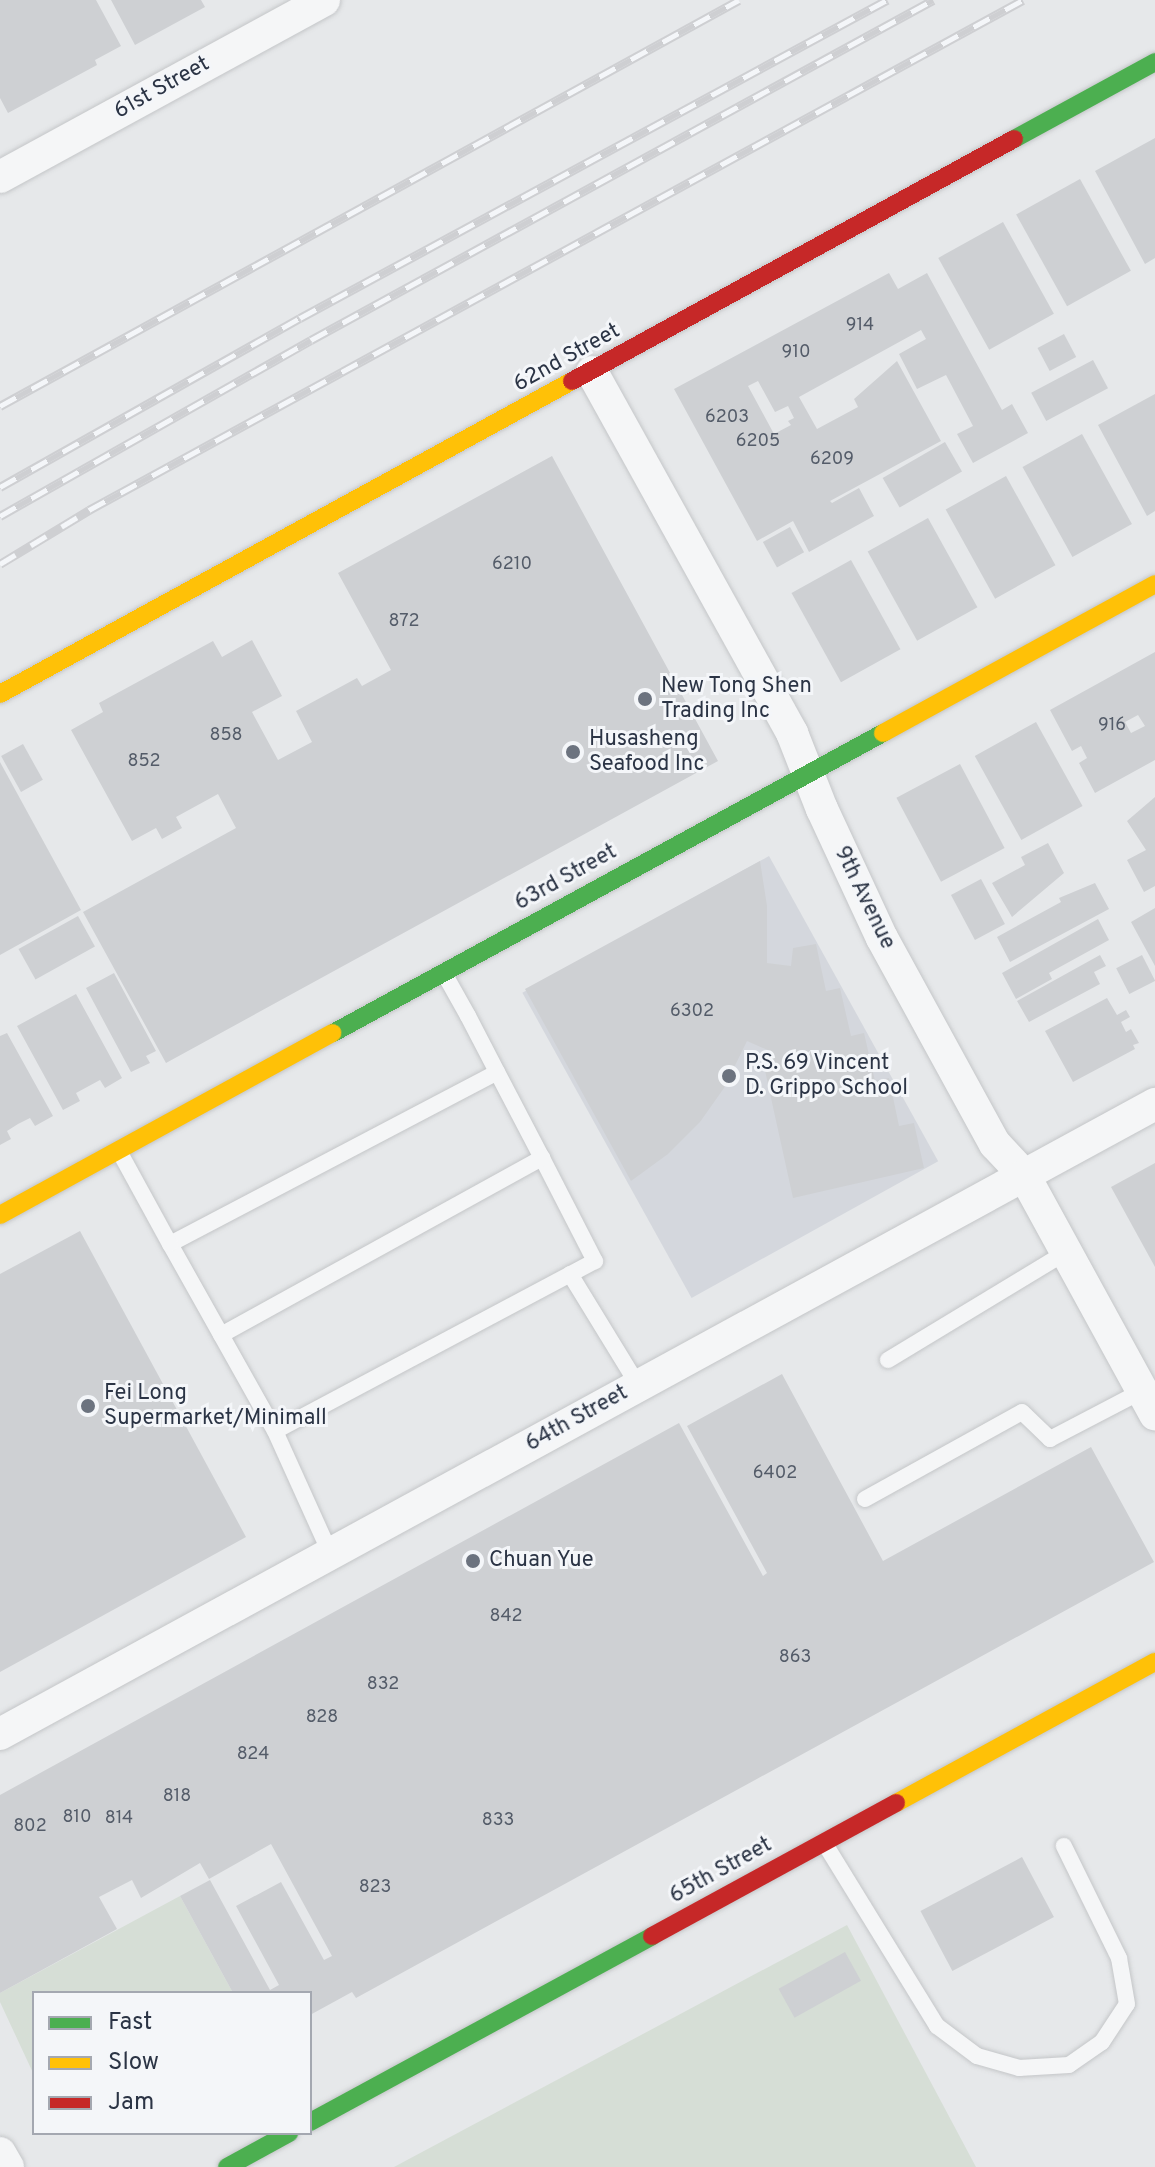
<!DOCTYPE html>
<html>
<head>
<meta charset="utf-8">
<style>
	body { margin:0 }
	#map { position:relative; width:1155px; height:2167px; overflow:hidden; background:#e6e8ea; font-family:Overpass,sans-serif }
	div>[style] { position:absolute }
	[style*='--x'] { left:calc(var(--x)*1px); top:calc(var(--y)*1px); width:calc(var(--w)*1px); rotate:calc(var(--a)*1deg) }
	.built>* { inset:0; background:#d4d7dd; transform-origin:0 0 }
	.green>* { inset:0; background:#d6ded6 }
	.building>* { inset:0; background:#ced0d3; transform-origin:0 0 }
	.roads { filter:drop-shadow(0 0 2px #c4c6c8) drop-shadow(0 0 2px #c4c6c8) }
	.lane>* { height:16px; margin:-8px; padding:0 8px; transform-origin:8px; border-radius:8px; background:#f5f6f7 }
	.street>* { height:32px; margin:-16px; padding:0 16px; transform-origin:16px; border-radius:16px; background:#f5f6f7 }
	.fast>* { height:18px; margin:-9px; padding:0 9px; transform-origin:9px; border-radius:9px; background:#4caf50 }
	.slow>* { height:18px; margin:-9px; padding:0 9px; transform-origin:9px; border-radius:9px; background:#ffc107 }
	.jam>* { height:18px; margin:-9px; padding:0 9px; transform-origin:9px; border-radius:9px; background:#c62828 }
	.rail>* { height:9px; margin-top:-4.5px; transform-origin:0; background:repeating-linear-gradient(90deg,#f4f6f9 0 18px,#cecfd2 0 36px); box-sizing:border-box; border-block:2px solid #cecfd2 }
	.dots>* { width:22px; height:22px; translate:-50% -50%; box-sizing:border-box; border:4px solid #f4f6f9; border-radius:50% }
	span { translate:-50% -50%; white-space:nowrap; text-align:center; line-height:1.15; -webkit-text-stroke:6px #f4f6f9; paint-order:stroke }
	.number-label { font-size:18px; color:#545c69 }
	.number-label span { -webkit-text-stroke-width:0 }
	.street-label { font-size:22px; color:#2b3445 }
	.poi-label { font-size:22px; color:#2b3445 }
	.left { translate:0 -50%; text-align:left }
	.legend { position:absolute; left:32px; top:1991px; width:280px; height:144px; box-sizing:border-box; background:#f4f6f9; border:2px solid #a4a8b1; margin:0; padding:10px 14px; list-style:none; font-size:24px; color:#2b3445 }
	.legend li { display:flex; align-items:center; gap:16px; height:40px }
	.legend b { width:40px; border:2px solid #a4a8b1 }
</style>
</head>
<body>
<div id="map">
	<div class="built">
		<div style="left:769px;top:856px;width:349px;height:282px;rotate:61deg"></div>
	</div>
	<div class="green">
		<div style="clip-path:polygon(180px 1896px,233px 1993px,34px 1993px,34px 2075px,0 2002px,0 1993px)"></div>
		<div style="clip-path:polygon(847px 1925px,976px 2167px,394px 2167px)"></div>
	</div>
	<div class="building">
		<div style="clip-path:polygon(0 0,96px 0,121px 46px,95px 60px,97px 65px,8px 113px,0 98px)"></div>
		<div style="clip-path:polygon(111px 0,201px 0,205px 7px,135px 45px)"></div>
		<div style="clip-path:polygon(1155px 138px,1155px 258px,1145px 264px,1095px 171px)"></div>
		<div style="left:1080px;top:179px;width:105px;height:73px;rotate:61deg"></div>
		<div style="left:1003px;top:222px;width:105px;height:74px;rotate:61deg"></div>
		<div style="clip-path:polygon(evenodd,889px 273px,898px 289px,927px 273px,1002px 410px,1012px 404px,1028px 433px,973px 463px,957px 434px,973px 426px,946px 375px,917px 389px,899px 354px,926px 339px,921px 330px,799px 397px,817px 429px,858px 407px,854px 399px,897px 361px,941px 441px,830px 501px,832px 503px,859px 488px,874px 516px,809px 552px,793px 521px,757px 541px,674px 389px,889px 273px,758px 381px,775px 412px,788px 406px,794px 418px,788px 421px,791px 425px,774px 434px,748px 386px,758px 381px)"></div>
		<div style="left:1064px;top:334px;width:26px;height:30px;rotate:62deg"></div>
		<div style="left:1093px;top:360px;width:32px;height:70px;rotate:62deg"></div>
		<div style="clip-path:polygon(1155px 394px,1155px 511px,1147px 516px,1098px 425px)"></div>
		<div style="left:1082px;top:434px;width:103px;height:68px;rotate:61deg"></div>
		<div style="left:945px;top:442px;width:34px;height:72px;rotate:60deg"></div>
		<div style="clip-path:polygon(552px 456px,718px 761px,166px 1063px,83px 912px,236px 828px,218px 794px,176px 817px,182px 828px,162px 839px,156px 828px,132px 841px,71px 730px,103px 712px,99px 703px,213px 641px,222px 657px,252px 640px,282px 696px,252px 712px,278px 760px,312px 742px,296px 711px,357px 678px,362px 686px,391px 670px,338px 573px)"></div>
		<div style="left:1006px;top:476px;width:102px;height:69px;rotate:61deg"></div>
		<div style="left:928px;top:518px;width:102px;height:69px;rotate:61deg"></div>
		<div style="left:790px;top:527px;width:29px;height:31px;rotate:61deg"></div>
		<div style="left:851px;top:560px;width:102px;height:68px;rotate:61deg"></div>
		<div style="clip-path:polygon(evenodd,1155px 652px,1155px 760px,1095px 793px,1079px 763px,1087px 758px,1081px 746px,1072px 751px,1050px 710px,1155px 652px,1138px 715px,1145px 726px,1131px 733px,1125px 722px,1138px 715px)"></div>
		<div style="left:1036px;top:722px;width:96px;height:70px;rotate:61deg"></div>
		<div style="left:23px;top:744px;width:41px;height:25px;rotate:61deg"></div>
		<div style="clip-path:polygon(0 762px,81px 910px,0 955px)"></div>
		<div style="left:960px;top:764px;width:95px;height:72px;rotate:62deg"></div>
		<div style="clip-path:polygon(1155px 797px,1155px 886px,1144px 892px,1127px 860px,1146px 850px,1127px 821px)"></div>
		<div style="clip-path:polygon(1048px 843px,1064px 873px,1012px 917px,992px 883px,1025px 865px,1021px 857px)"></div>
		<div style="clip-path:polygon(760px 861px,767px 906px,767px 963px,791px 966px,793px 948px,816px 944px,826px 991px,840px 988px,851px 1036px,864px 1033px,875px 1081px,889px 1078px,899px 1126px,914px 1123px,924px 1168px,793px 1198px,764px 1066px,770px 1051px,747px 1041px,724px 1088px,700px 1122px,668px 1154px,631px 1181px,525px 989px)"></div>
		<div style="left:981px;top:879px;width:51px;height:34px;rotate:62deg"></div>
		<div style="clip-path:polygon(1095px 883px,1109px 909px,1010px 962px,997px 937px,1061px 902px,1059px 898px)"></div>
		<div style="clip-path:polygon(1155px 908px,1155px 966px,1131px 922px)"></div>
		<div style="left:78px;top:916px;width:35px;height:68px;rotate:61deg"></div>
		<div style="clip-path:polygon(1098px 919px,1109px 940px,1049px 973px,1052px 979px,1016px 999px,1002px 973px)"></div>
		<div style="clip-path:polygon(1100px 955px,1106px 966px,1094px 972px,1100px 984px,1029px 1022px,1017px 1001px)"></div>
		<div style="left:1142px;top:955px;width:29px;height:29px;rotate:63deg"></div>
		<div style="clip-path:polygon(114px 973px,156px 1051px,146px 1056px,150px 1063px,131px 1072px,86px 988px)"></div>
		<div style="clip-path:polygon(76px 994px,122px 1078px,105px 1088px,100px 1080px,76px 1093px,80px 1101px,63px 1110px,17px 1026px)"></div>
		<div style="clip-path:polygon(1107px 998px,1117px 1015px,1126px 1010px,1130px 1017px,1121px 1022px,1126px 1032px,1131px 1029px,1139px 1043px,1133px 1045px,1135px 1049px,1073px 1082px,1045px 1031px)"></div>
		<div style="clip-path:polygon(7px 1033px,53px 1116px,35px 1126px,30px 1118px,18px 1124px,7px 1131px,11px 1139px,0 1145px,0 1036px)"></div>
		<div style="clip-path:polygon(1155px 1163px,1155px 1267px,1111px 1187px)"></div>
		<div style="clip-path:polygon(80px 1231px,246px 1537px,0 1672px,0 1274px)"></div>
		<div style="clip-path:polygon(782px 1374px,883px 1561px,1091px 1447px,1154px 1562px,356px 1998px,352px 1992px,310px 2015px,310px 1993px,233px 1993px,180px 1896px,210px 1880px,270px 1990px,279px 1985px,236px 1906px,281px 1882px,324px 1960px,332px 1956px,271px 1844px,209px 1879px,200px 1863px,141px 1898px,132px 1880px,99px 1897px,117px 1929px,0 1993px,0 1795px,679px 1423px,763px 1576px,767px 1573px,687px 1426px)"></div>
		<div style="left:1022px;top:1857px;width:68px;height:115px;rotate:62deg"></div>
		<div style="left:845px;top:1952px;width:33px;height:76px;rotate:61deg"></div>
	</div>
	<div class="roads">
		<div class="lane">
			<div style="--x:445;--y:975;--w:47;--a:60.7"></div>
			<div style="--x:468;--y:1016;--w:63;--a:62.6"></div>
			<div style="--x:497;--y:1072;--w:97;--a:62.4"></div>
			<div style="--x:542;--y:1158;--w:116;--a:62.8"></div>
			<div style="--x:595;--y:1261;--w:362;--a:152"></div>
			<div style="--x:275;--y:1431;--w:214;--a:-119.3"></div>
			<div style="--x:170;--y:1244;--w:369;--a:-27.7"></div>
			<div style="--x:119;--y:1151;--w:106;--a:61.3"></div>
			<div style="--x:570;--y:1274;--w:130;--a:58.5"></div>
			<div style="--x:221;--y:1335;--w:367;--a:-28.9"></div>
			<div style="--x:888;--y:1360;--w:208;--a:-31.2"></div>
			<div style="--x:275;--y:1431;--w:136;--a:65.7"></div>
			<div style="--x:865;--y:1499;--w:179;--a:-29"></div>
			<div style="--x:1022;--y:1412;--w:39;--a:44"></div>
			<div style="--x:1050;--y:1439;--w:104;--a:-27.6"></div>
			<div style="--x:825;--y:1844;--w:214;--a:58.4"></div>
			<div style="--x:937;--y:2026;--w:50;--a:36.9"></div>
			<div style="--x:977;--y:2056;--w:44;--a:15.9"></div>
			<div style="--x:1019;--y:2068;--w:50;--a:-3.4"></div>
			<div style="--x:1069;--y:2065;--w:40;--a:-34.9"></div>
			<div style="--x:1102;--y:2042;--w:45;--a:-56.7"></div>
			<div style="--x:1127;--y:2004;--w:47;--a:-99.9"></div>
			<div style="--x:1119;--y:1958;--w:125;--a:-116.2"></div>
		</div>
		<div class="street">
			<div style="--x:0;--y:177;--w:369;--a:-28.6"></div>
			<div style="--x:592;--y:372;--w:413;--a:61"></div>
			<div style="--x:792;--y:733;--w:82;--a:68.5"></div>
			<div style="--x:822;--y:809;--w:142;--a:65.1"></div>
			<div style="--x:882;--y:938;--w:235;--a:61.3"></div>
			<div style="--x:995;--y:1144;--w:42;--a:46.9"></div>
			<div style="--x:1024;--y:1175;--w:273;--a:61.3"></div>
			<div style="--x:0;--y:1734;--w:1316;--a:-28.61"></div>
			<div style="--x:0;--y:2153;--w:16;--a:60"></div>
		</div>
		<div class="fast">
			<div style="--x:1014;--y:139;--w:161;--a:-28.6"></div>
			<div style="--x:333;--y:1033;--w:626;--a:-28.61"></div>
			<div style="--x:310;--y:2122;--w:389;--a:-28.5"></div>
			<div style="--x:227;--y:2167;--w:71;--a:-28.7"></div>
		</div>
		<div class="slow">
			<div style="--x:0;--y:694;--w:652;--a:-28.69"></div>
			<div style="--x:883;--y:733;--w:310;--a:-28.7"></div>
			<div style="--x:0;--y:1215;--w:379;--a:-28.7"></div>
			<div style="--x:896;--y:1803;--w:295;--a:-28.6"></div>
		</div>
		<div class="jam">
			<div style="--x:572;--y:381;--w:504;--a:-28.7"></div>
			<div style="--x:652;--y:1936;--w:278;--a:-28.6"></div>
		</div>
	</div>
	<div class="rail">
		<div style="--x:0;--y:406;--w:843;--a:-28.78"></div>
		<div style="--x:0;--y:487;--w:344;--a:-29.4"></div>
		<div style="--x:300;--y:318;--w:668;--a:-28.45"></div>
		<div style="--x:0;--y:516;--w:357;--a:-29.5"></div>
		<div style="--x:311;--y:340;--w:709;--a:-28.66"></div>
		<div style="--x:0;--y:564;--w:104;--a:-31.2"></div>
		<div style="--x:89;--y:510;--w:1064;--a:-28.64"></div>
	</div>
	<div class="dots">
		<div style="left:645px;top:699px;background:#6c737f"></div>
		<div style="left:573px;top:752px;background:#6c737f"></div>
		<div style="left:729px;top:1076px;background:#6c737f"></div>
		<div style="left:88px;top:1406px;background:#6c737f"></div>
		<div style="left:473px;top:1561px;background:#6c737f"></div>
	</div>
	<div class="number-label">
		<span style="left:860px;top:326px">914</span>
		<span style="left:796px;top:353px">910</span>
		<span style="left:727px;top:418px">6203</span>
		<span style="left:758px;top:442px">6205</span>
		<span style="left:832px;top:460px">6209</span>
		<span style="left:512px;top:565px">6210</span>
		<span style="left:404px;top:622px">872</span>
		<span style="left:1112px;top:726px">916</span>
		<span style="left:226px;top:736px">858</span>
		<span style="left:144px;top:762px">852</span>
		<span style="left:692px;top:1012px">6302</span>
		<span style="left:775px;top:1474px">6402</span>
		<span style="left:506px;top:1617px">842</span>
		<span style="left:795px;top:1658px">863</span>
		<span style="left:383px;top:1685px">832</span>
		<span style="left:322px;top:1718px">828</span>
		<span style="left:253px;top:1755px">824</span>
		<span style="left:177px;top:1797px">818</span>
		<span style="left:77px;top:1818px">810</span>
		<span style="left:119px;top:1819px">814</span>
		<span style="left:498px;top:1821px">833</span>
		<span style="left:30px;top:1827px">802</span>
		<span style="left:375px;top:1888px">823</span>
	</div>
	<div class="street-label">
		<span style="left:162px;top:88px;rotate:-29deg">61st Street</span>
		<span style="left:567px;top:358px;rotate:-29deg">62nd Street</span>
		<span style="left:566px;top:878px;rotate:-29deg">63rd Street</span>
		<span style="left:864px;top:898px;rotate:64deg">9th Avenue</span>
		<span style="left:577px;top:1419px;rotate:-29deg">64th Street</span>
		<span style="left:721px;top:1871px;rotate:-29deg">65th Street</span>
	</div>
	<div class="poi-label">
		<span class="left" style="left:661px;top:699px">New Tong Shen<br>Trading Inc</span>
		<span class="left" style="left:589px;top:752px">Husasheng<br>Seafood Inc</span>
		<span class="left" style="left:745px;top:1076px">P.S. 69 Vincent<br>D. Grippo School</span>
		<span class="left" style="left:104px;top:1406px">Fei Long<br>Supermarket/Minimall</span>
		<span class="left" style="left:489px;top:1561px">Chuan Yue</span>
	</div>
	<ul class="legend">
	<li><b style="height:10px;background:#4caf50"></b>Fast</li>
	<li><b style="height:10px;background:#ffc107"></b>Slow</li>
	<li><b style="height:10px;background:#c62828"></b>Jam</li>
	</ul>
</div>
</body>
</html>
